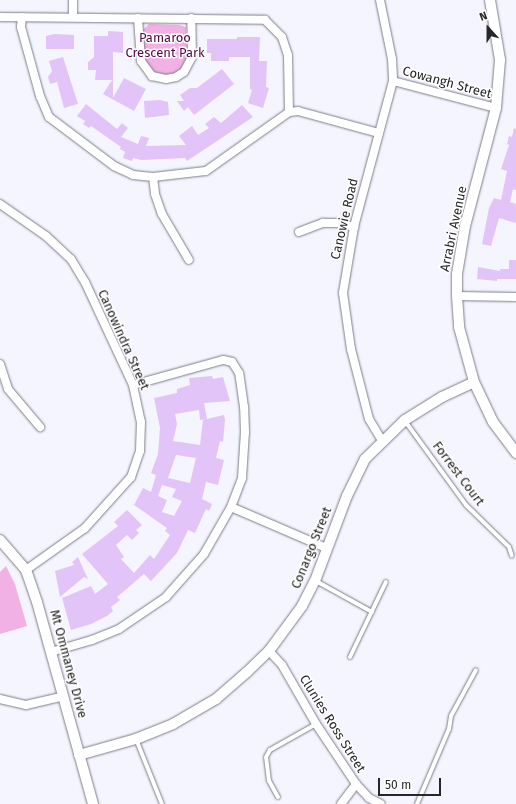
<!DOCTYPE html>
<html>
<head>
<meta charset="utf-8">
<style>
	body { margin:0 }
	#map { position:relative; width:516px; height:804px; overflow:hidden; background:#f5f5ff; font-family:"Fira Sans",sans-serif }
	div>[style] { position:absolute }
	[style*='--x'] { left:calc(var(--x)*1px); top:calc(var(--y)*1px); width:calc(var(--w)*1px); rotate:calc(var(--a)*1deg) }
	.green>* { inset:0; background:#f2b1e4 }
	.building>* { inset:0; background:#e2c4f8 }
	.roads { filter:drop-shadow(0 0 1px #7c7c87) drop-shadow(0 0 1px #7c7c87) }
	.service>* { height:4px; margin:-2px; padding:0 2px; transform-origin:2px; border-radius:2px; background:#fff }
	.minor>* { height:8px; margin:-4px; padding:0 4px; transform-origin:4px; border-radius:4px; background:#fff }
	.tertiary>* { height:10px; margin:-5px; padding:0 5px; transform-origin:5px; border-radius:5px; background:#fff }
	span { translate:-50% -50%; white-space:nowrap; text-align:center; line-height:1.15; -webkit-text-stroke:3px #fff; paint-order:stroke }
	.park-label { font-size:13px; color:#53094a }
	.street-label { font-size:13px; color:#27272b }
	.north { position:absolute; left:468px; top:8px; width:40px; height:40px; -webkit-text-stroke:3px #fff; paint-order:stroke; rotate:339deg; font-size:11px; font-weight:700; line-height:16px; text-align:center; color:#27272b }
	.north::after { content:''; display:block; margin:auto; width:14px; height:18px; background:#27272b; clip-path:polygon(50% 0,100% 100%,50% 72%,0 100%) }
	.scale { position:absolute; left:378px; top:778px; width:63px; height:18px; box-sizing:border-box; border:2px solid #27272b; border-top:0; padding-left:5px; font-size:12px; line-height:14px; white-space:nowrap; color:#27272b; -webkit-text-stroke:3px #fff; paint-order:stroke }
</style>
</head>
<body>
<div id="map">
	<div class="green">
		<div style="clip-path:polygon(149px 24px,179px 25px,186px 27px,187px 59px,183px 68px,176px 74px,168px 76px,154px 73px,148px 67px,142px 48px,143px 30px)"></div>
		<div style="clip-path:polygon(6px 566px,15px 584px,27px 626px,0 634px,0 572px)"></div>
	</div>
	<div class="building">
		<div style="clip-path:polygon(108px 31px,123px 32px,123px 53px,113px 52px,113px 98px,124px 78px,146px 89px,134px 111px,103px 94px,112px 80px,95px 80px,96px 70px,88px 70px,88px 62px,94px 57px,94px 36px,108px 36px)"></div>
		<div style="clip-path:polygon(54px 34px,74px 35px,74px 49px,46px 49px,46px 36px)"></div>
		<div style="clip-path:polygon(237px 37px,260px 37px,259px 61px,267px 61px,266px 87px,269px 88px,263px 108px,248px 103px,252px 90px,250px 89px,250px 57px,229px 57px,229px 61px,211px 61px,211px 53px,207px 53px,207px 39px,237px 39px)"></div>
		<div style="clip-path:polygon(63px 57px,78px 104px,64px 108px,57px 82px,50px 84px,48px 77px,52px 71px,49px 61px)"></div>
		<div style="clip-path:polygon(222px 69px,234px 84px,194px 115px,188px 107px,184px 111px,177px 101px,184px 101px,180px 95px,190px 88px,197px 88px)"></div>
		<div style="clip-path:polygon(160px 100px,168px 102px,169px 115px,145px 118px,144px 101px)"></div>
		<div style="clip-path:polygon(86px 104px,117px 129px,122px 123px,128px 128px,121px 137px,138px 144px,141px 136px,149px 138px,146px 146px,186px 145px,179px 136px,192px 126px,198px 135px,209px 128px,205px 124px,214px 117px,221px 123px,242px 105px,253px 117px,187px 161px,185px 158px,141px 160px,133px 158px,132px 161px,123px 158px,125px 152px,120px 149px,121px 147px,91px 126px,89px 128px,83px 124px,85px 121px,77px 116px)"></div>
		<div style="clip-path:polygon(514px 128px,516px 129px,516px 190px,513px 189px,510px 202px,516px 204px,516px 223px,499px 218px,491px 246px,482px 244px,489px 208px,494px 198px,501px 200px,507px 171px,501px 169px,509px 145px,507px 144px,509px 136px,512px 137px)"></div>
		<div style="clip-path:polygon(509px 260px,516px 260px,516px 279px,497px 279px,497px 281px,477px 279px,478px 267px,500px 271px,500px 269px,509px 269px)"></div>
		<div style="clip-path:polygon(evenodd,212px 376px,213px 379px,223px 377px,230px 401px,204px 403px,207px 419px,224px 415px,225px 420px,223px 442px,220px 441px,216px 458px,224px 460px,218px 485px,206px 482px,202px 499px,212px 504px,209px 511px,206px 509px,195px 533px,188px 530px,177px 553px,151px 581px,144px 574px,117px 597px,120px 600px,111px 607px,113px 611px,107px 616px,91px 624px,71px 630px,62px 598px,91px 586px,95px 594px,108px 584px,82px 554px,118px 526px,114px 522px,127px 510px,142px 525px,136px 530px,139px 533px,132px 540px,127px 535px,116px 545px,124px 557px,121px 559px,134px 573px,150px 555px,154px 559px,170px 535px,165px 531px,167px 528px,134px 505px,143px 488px,151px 492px,156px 475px,151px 473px,158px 454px,160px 428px,154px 398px,177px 393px,177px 389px,190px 385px,189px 378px,212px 376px,199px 410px,200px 420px,207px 419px,203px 420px,200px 445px,173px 441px,177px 424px,175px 414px,199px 410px,212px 376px,176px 455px,196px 458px,190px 483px,168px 478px,176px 455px,212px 376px,162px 485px,176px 489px,172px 497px,182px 501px,174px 516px,162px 512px,167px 500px,158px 496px,162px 485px)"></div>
		<div style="clip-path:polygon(78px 557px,88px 579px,84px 577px,60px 597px,55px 571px,74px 565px,72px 562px)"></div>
	</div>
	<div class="roads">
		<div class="service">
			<div style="--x:405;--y:421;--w:104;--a:54"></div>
			<div style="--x:466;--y:505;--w:60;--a:44.3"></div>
			<div style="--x:509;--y:547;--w:9;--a:72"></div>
			<div style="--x:316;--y:581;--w:64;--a:29"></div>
			<div style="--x:350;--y:657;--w:83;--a:-64.4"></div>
			<div style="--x:136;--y:739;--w:70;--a:68.2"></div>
			<div style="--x:278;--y:797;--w:18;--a:-119"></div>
			<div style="--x:269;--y:781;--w:24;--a:-97"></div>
			<div style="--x:266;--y:757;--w:8;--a:-60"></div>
			<div style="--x:270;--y:750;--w:53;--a:-29.5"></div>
			<div style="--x:417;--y:804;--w:82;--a:-66.9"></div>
			<div style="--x:449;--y:729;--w:13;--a:-81"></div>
			<div style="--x:451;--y:716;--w:52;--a:-61.5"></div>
		</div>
		<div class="minor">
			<div style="--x:73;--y:0;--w:16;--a:90"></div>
			<div style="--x:380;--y:0;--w:60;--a:78.5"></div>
			<div style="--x:392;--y:59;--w:22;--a:87"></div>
			<div style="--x:393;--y:81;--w:151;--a:105"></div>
			<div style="--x:354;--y:227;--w:67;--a:99.5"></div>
			<div style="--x:343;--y:293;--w:57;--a:81.9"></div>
			<div style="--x:351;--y:349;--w:72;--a:75.6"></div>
			<div style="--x:369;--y:419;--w:26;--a:59"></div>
			<div style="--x:0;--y:17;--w:265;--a:0.6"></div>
			<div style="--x:265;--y:20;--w:24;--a:45"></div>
			<div style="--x:282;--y:37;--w:19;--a:72"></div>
			<div style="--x:288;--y:55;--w:57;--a:89"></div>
			<div style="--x:22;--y:17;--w:10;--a:96"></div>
			<div style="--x:21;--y:27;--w:72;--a:74.6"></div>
			<div style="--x:40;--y:96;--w:23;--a:67"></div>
			<div style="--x:49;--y:117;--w:81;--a:37"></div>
			<div style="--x:114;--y:166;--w:21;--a:25"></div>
			<div style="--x:133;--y:175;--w:20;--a:6"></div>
			<div style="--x:153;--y:177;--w:53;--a:-6.5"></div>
			<div style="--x:206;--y:171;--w:102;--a:-35.4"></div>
			<div style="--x:289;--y:112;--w:9;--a:-6"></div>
			<div style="--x:298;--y:111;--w:84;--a:15.2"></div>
			<div style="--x:138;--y:18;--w:43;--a:86"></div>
			<div style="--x:141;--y:61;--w:19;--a:54"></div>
			<div style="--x:152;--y:76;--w:14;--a:12"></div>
			<div style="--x:166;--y:79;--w:10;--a:-11"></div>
			<div style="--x:176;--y:77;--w:9;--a:-32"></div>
			<div style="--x:184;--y:72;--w:17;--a:-62"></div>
			<div style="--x:192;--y:57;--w:39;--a:-91"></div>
			<div style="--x:393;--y:81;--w:106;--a:14.7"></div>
			<div style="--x:153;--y:177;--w:17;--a:83"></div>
			<div style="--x:155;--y:194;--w:21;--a:71"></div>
			<div style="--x:162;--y:214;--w:53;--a:59.6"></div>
			<div style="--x:0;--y:204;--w:56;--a:34.8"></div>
			<div style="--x:46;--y:236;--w:34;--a:43"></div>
			<div style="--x:71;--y:259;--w:27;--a:59"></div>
			<div style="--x:85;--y:282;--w:114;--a:65"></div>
			<div style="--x:133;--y:385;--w:38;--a:78"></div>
			<div style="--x:141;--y:422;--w:29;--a:92"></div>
			<div style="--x:140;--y:451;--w:28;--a:109"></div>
			<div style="--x:131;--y:477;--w:69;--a:132"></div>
			<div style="--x:85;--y:528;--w:72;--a:144.6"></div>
			<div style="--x:299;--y:232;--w:26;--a:-21"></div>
			<div style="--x:323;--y:223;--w:16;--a:0"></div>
			<div style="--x:339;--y:223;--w:16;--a:15"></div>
			<div style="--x:457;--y:296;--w:59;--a:1"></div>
			<div style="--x:0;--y:364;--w:26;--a:72"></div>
			<div style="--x:8;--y:389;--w:50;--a:49.9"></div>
			<div style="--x:231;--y:507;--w:103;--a:23.3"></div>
			<div style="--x:269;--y:651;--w:19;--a:47"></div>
			<div style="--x:282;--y:665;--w:68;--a:60"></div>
			<div style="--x:316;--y:724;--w:72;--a:56.3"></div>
			<div style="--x:356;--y:784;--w:19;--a:47"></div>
			<div style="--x:369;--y:798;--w:13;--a:27"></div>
			<div style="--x:51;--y:652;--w:43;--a:-16.3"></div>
			<div style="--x:92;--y:640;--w:29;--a:-22"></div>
			<div style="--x:119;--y:629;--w:57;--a:-34.2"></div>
			<div style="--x:166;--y:597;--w:57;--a:-48.5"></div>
			<div style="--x:204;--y:554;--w:54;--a:-60.1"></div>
			<div style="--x:231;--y:507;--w:31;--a:-69"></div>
			<div style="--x:242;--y:478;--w:46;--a:-86.3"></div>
			<div style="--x:245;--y:432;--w:25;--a:-92"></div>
			<div style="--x:244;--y:407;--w:34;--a:-98"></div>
			<div style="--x:239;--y:373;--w:13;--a:-122"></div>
			<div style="--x:232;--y:362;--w:9;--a:-167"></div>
			<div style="--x:223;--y:360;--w:93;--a:164.5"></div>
			<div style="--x:0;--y:699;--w:27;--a:13"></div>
			<div style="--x:26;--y:705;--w:37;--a:-13"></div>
			<div style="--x:341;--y:804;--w:25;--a:-53"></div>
		</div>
		<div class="tertiary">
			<div style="--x:490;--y:0;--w:61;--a:80.5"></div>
			<div style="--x:500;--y:60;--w:48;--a:94.8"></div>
			<div style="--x:496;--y:108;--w:122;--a:104.7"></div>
			<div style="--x:465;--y:226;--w:49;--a:99.5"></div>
			<div style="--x:457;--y:274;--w:22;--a:90"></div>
			<div style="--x:457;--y:296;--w:31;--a:86"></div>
			<div style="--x:459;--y:327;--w:57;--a:74.7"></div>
			<div style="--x:474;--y:382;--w:44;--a:64.6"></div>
			<div style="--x:493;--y:422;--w:39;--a:53"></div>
			<div style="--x:0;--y:540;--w:40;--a:49"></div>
			<div style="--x:26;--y:570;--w:34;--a:71"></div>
			<div style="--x:37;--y:602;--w:210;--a:74.5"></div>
			<div style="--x:79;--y:755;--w:59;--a:-15.7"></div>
			<div style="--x:136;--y:739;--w:40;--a:-22"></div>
			<div style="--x:173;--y:724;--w:50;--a:-30.2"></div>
			<div style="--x:216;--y:699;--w:40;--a:-41"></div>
			<div style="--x:246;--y:673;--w:32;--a:-44"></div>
			<div style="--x:269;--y:651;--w:56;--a:-53.7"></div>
			<div style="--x:302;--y:606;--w:28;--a:-63"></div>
			<div style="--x:315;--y:581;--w:91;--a:-69.4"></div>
			<div style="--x:347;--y:496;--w:41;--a:-64.1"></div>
			<div style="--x:365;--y:459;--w:56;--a:-44.3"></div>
			<div style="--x:405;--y:420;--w:44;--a:-31.9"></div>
			<div style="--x:442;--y:397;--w:35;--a:-25"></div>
		</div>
	</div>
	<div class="park-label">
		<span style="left:165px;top:46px">Pamaroo<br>Crescent Park</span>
	</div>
	<div class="street-label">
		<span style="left:447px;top:83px;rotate:15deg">Cowangh Street</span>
		<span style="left:345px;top:219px;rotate:-77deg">Canowie Road</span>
		<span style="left:454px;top:229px;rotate:-78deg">Arrabri Avenue</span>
		<span style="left:123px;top:340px;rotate:66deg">Canowindra Street</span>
		<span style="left:458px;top:474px;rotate:53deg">Forrest Court</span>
		<span style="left:312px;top:548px;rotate:-68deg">Conargo Street</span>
		<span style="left:68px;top:664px;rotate:75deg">Mt Ommaney Drive</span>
		<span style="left:332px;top:724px;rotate:58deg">Clunies Ross Street</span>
	</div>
	<div class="north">N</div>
	<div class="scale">50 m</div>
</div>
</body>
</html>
